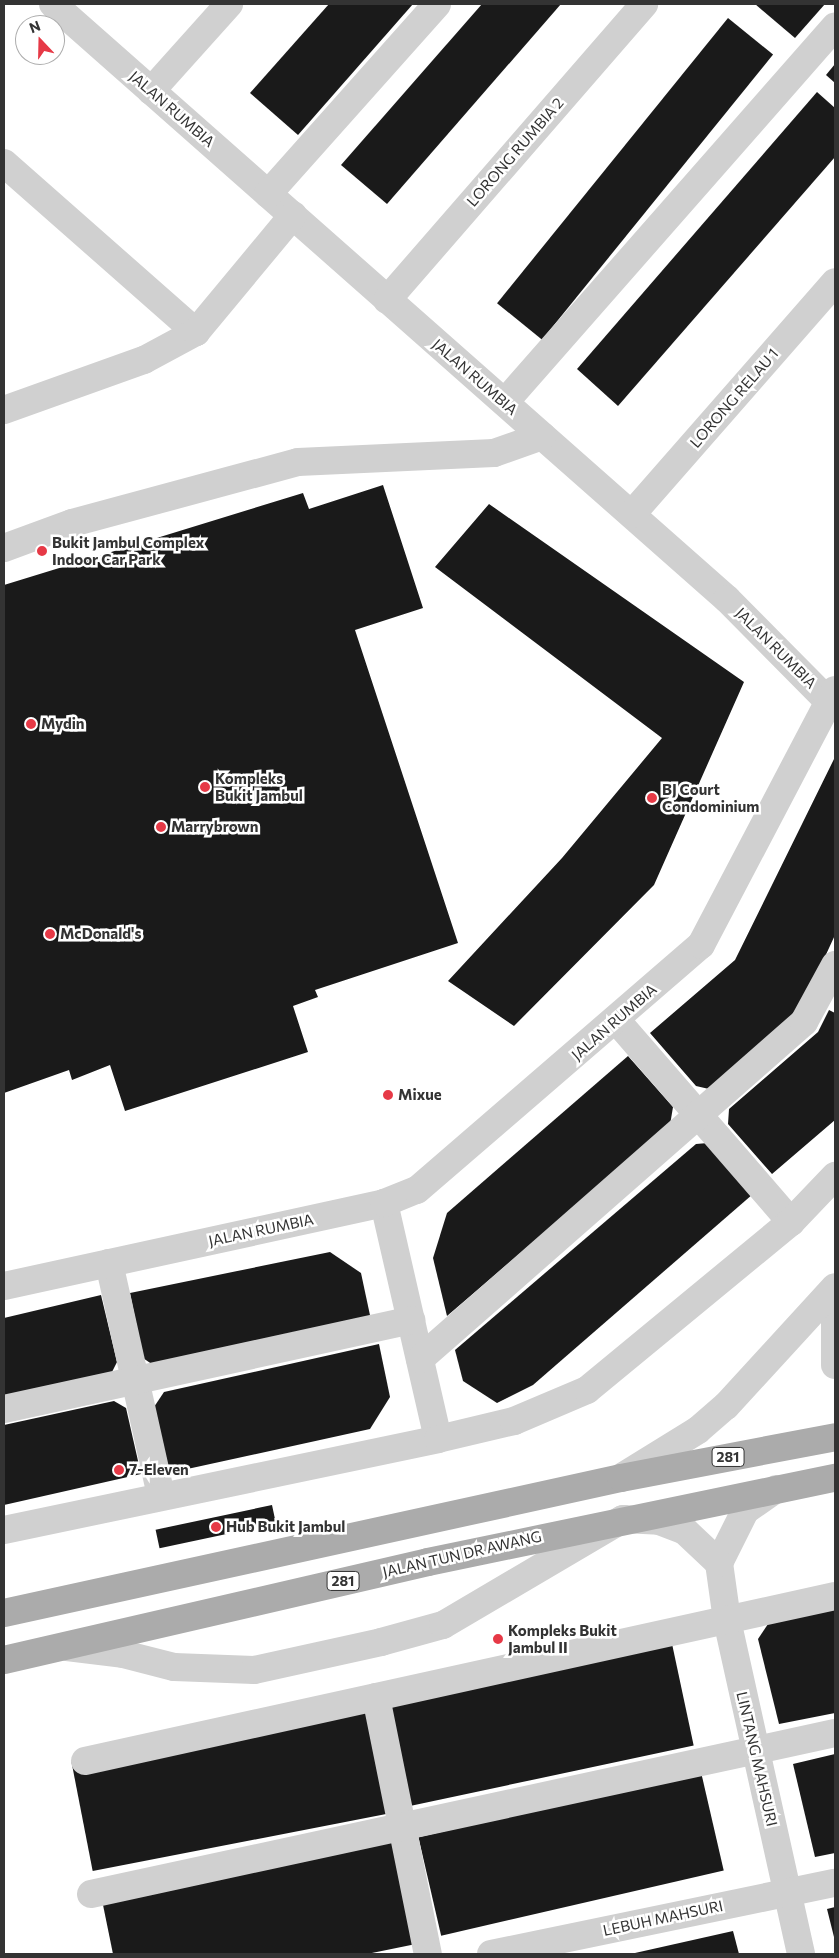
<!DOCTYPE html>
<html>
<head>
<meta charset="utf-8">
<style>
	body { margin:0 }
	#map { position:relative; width:839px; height:1958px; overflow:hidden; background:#fff; font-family:Commissioner,sans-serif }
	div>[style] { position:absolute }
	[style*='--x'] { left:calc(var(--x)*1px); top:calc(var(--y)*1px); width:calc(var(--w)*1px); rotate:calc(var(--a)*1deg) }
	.building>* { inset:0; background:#1a1a1a; transform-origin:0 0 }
	.minor>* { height:28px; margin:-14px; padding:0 14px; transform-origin:14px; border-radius:14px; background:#d0d0d0 }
	.major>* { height:28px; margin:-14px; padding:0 14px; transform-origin:14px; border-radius:14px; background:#ababab }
	.dots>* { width:14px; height:14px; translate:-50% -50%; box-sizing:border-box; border:2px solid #fff; border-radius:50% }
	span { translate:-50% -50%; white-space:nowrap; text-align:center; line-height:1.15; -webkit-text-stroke:5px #fff; paint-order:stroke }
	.shield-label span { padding:1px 4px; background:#fff; border:1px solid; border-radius:4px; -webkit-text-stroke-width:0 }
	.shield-label { font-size:14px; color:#333; font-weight:700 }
	.street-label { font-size:15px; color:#333 }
	.poi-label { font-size:15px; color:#333; font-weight:700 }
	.left { translate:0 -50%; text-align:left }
	.frame { position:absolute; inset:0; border:5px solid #333; pointer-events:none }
	.north { position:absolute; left:15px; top:15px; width:50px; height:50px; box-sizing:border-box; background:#fff; border:1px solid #adadad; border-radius:50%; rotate:339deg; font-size:14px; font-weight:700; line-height:20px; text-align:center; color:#333 }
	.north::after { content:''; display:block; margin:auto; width:18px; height:22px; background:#e63946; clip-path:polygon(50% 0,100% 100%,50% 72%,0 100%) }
</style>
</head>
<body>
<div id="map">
	<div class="building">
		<div style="clip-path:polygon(329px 4px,413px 4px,298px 135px,250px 93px)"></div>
		<div style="clip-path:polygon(482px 4px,561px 4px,387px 204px,341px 165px)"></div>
		<div style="clip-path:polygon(755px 4px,825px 4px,795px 38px)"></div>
		<div style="left:728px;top:18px;width:58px;height:367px;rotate:39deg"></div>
		<div style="clip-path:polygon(835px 64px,835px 83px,826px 75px)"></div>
		<div style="clip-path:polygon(817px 92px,835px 108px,835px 157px,618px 406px,577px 369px)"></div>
		<div style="clip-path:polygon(383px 485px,423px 608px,355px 630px,458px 943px,315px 990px,318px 997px,293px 1006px,308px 1052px,125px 1111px,110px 1065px,72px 1080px,69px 1070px,4px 1093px,4px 585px,303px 493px,309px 509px)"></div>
		<div style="clip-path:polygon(489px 504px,744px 682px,654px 885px,514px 1026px,448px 981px,562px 858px,662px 738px,435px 567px)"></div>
		<div style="clip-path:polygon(835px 757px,835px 935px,800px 1011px,709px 1089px,696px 1086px,650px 1033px,735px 960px)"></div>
		<div style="clip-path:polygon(829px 1010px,835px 1013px,835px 1120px,772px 1174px,728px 1124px,729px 1109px,818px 1032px)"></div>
		<div style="clip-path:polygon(628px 1056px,673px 1107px,670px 1125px,447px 1316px,433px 1258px,447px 1213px)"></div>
		<div style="clip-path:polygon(708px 1143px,753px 1194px,533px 1385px,497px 1403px,463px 1381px,455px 1350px,696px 1144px)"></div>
		<div style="clip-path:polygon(330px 1252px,361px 1273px,371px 1320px,156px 1367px,143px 1358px,130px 1293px)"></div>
		<div style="clip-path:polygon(101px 1295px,117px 1362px,110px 1376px,4px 1399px,4px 1318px)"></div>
		<div style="clip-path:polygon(379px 1344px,390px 1397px,370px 1429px,169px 1473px,154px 1407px,164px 1392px)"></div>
		<div style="clip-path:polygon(114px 1401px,126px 1408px,141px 1474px,4px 1505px,4px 1425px)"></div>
		<div style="left:272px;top:1505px;width:19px;height:119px;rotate:78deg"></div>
		<div style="clip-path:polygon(835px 1608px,835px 1713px,779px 1724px,758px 1639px,770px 1621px)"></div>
		<div style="left:671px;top:1639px;width:109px;height:290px;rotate:78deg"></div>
		<div style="left:365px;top:1705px;width:111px;height:299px;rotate:79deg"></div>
		<div style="clip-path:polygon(835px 1754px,835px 1853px,815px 1857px,793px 1764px)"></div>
		<div style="left:701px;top:1772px;width:101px;height:290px;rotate:77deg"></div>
		<div style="clip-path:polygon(391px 1838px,416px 1944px,367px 1954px,113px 1954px,102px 1900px)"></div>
		<div style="clip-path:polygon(835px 1907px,835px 1941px,827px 1909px)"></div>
		<div style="clip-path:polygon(733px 1931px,739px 1954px,635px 1954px,635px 1953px)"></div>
	</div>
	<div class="minor">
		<div style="--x:53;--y:4;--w:899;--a:41.44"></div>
		<div style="--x:727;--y:599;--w:142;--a:45.3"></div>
		<div style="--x:151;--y:91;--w:117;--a:-48.1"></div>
		<div style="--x:4;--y:163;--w:256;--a:41.4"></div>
		<div style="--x:268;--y:194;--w:254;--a:-48.3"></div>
		<div style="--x:387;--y:300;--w:392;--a:-49"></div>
		<div style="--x:505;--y:402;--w:500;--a:-48.7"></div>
		<div style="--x:4;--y:410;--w:149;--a:-19.7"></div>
		<div style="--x:144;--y:360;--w:59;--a:-28.3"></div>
		<div style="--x:196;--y:332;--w:152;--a:-50.3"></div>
		<div style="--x:632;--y:514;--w:308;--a:-48.8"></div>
		<div style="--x:4;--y:548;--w:72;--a:-20.2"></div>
		<div style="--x:72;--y:523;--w:234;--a:-15.1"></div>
		<div style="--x:298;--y:462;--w:196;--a:-2.6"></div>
		<div style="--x:494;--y:453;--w:51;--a:-19.5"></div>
		<div style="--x:617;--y:1021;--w:266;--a:49.1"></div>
		<div style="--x:384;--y:1203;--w:242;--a:77.1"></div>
		<div style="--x:109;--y:1263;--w:238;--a:77.4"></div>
		<div style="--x:4;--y:1286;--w:389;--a:-12.3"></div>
		<div style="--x:384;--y:1203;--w:35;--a:-22"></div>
		<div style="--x:417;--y:1190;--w:375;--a:-40.8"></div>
		<div style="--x:701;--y:945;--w:288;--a:-62.3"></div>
		<div style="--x:835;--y:1320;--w:45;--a:90"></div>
		<div style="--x:420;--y:1359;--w:511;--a:-41.27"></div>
		<div style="--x:804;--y:1022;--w:65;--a:-61.5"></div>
		<div style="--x:4;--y:1409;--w:417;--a:-12.3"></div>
		<div style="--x:622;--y:1477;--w:89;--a:-31.7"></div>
		<div style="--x:698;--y:1430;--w:37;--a:-41"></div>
		<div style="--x:726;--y:1406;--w:161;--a:-47.5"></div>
		<div style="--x:776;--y:1489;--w:38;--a:145"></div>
		<div style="--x:745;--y:1511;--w:58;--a:116.6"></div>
		<div style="--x:719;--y:1563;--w:58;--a:82"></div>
		<div style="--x:727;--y:1620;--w:342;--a:77.5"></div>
		<div style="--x:4;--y:1530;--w:443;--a:-11.8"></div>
		<div style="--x:438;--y:1439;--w:78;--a:-13.3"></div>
		<div style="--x:514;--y:1421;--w:79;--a:-23"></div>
		<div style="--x:587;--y:1390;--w:264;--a:-39.5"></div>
		<div style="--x:791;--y:1222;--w:64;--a:-46.3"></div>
		<div style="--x:67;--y:1647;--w:56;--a:7.1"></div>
		<div style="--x:123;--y:1654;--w:53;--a:14.3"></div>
		<div style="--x:174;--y:1667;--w:80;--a:2.1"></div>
		<div style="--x:254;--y:1670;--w:130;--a:-12.4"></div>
		<div style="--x:381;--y:1642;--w:64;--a:-15.3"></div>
		<div style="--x:443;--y:1625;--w:209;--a:-30.5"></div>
		<div style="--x:623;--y:1519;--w:36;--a:3"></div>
		<div style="--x:659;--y:1521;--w:28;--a:21"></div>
		<div style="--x:685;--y:1531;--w:47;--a:43.3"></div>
		<div style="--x:376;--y:1697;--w:262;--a:78.6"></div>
		<div style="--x:85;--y:1761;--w:768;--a:-12.41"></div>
		<div style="--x:91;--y:1894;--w:761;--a:-12.21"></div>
		<div style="--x:491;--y:1954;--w:351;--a:-11.7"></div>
	</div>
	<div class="major">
		<div style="--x:4;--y:1613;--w:632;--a:-12.34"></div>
		<div style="--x:621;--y:1478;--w:218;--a:-10.8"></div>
		<div style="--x:4;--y:1660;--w:435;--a:-13"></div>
		<div style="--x:428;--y:1562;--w:416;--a:-11.7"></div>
	</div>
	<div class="dots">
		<div style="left:42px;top:551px;background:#e63946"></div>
		<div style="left:31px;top:724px;background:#e63946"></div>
		<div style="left:205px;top:787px;background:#e63946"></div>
		<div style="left:652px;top:798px;background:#e63946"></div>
		<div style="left:161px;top:827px;background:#e63946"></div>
		<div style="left:50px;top:934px;background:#e63946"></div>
		<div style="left:388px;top:1095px;background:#e63946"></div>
		<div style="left:119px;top:1470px;background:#e63946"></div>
		<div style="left:216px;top:1527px;background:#e63946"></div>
		<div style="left:498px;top:1639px;background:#e63946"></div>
	</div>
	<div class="shield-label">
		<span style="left:728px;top:1457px">281</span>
		<span style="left:343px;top:1581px">281</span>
	</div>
	<div class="street-label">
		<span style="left:172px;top:109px;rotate:41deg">JALAN RUMBIA</span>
		<span style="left:515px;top:152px;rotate:-49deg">LORONG RUMBIA 2</span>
		<span style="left:475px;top:377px;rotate:41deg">JALAN RUMBIA</span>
		<span style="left:734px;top:398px;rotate:-49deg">LORONG RELAU 1</span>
		<span style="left:776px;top:648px;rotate:45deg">JALAN RUMBIA</span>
		<span style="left:614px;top:1022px;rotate:-41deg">JALAN RUMBIA</span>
		<span style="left:261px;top:1230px;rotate:-12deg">JALAN RUMBIA</span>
		<span style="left:462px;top:1554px;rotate:-13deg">JALAN TUN DR AWANG</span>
		<span style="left:757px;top:1759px;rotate:77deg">LINTANG MAHSURI</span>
		<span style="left:663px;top:1918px;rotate:-12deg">LEBUH MAHSURI</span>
	</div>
	<div class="poi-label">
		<span class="left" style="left:52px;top:551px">Bukit Jambul Complex<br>Indoor Car Park</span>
		<span class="left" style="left:41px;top:724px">Mydin</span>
		<span class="left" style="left:215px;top:787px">Kompleks<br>Bukit Jambul</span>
		<span class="left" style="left:662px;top:798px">BJ Court<br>Condominium</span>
		<span class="left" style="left:171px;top:827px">Marrybrown</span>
		<span class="left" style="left:60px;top:934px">McDonald's</span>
		<span class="left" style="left:398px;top:1095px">Mixue</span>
		<span class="left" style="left:129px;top:1470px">7-Eleven</span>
		<span class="left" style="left:226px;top:1527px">Hub Bukit Jambul</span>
		<span class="left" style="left:508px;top:1639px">Kompleks Bukit<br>Jambul II</span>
	</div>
	<div class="frame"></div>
	<div class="north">N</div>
</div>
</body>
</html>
